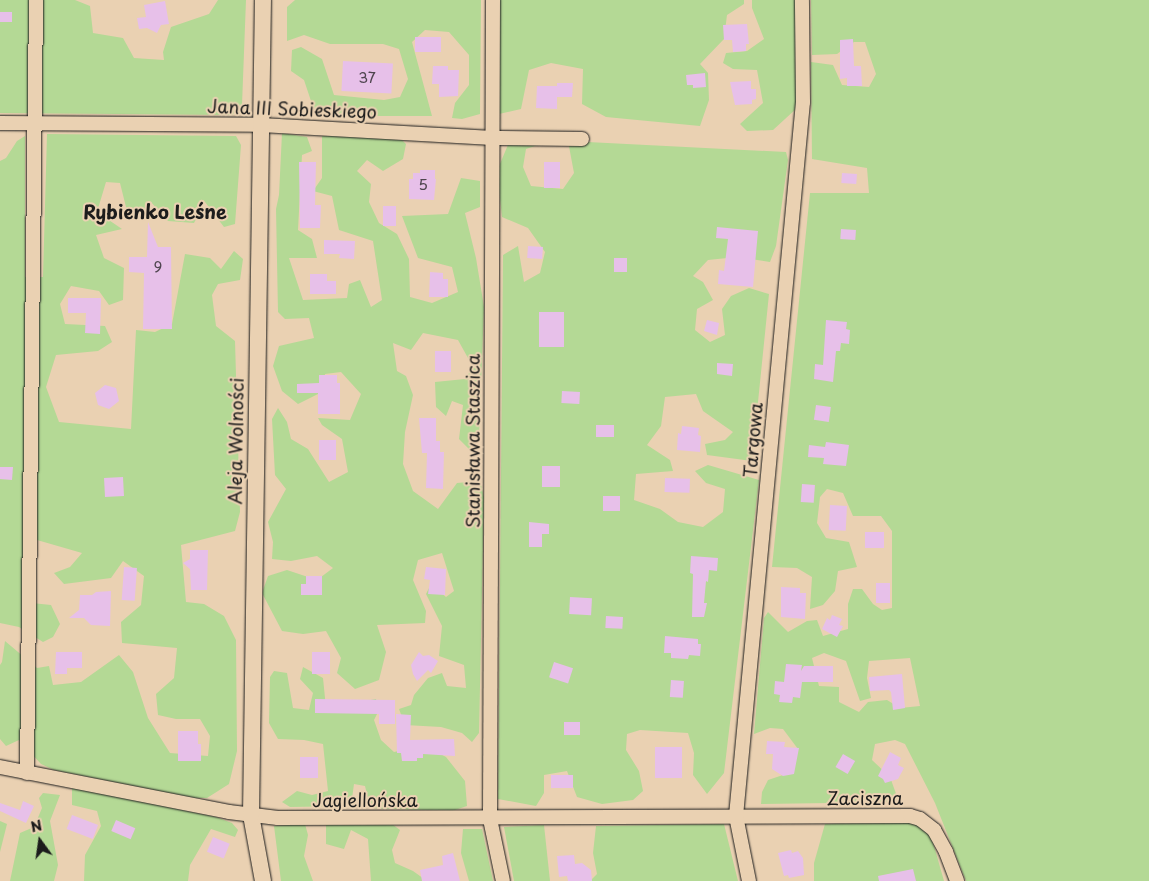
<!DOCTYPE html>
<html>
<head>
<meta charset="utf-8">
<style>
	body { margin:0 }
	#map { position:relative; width:1149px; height:881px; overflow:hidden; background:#ead1b2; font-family:"Playpen Sans",sans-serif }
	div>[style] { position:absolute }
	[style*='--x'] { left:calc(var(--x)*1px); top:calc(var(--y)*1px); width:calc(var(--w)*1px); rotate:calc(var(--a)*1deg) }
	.green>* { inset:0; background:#b4d995 }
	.building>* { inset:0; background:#e7c0e9; transform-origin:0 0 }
	.roads { filter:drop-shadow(0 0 1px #1c1c1c) drop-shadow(0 0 1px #1c1c1c) }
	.minor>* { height:14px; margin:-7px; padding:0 7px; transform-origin:7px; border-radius:7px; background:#ead1b2 }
	.tertiary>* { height:16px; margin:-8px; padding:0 8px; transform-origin:8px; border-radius:8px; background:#ead1b2 }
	span { translate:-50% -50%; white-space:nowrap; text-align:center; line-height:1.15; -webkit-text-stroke:4px #ead1b2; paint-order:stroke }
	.number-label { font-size:15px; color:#4f454f }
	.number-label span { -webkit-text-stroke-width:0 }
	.street-label { font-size:18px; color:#1c1c1c }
	.neighbourhood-label { font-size:19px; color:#1c1c1c; font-weight:700 }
	.north { position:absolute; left:15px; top:816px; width:50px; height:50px; -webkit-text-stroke:4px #ead1b2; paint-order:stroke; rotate:346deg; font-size:14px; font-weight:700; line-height:20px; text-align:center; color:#1c1c1c }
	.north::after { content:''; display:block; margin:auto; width:18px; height:22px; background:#1c1c1c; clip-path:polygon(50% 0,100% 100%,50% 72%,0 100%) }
</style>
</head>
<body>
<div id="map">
	<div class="green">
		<div style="clip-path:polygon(0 0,75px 0,90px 6px,93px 33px,123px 38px,134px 58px,164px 60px,163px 52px,171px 27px,209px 14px,218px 0,246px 0,242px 105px,232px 115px,0 113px)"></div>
		<div style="clip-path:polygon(295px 0,481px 0,480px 114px,462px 119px,452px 118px,455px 103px,469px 85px,469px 55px,449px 32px,425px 30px,412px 42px,432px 116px,316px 116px,304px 80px,291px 71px,292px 50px,301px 47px,322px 59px,334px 95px,384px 100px,400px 97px,408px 79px,399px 49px,383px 44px,330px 44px,304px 35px,287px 41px,287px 7px)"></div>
		<div style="clip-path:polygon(498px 0,744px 0,744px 4px,727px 15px,724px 39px,700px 64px,708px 73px,709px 100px,700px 126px,606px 117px,582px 104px,583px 69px,551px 63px,529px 70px,521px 109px,499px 114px)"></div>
		<div style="clip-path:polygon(752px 0,796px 0,797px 108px,773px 130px,747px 131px,740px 124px,763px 103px,757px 70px,733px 69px,723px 63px,726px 53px,747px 51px,764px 39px,752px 8px)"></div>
		<div style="clip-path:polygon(evenodd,811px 0,1149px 0,1149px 881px,966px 881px,935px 803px,905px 744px,895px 740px,875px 744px,872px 760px,890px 777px,899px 802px,761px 804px,762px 792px,768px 780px,789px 773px,798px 749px,783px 729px,770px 728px,754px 734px,764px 618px,768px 612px,788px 632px,807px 621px,817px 620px,823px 636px,848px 629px,848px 604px,853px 589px,862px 589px,873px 604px,882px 610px,892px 608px,892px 531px,881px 516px,853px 516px,843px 493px,827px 489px,820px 497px,817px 523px,826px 538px,849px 542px,857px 567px,838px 571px,835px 591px,823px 605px,810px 609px,812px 577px,797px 568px,772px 567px,810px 193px,869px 193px,867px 168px,812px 159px,811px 62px,833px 65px,842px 85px,869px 87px,876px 74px,865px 42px,854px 42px,837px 54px,812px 55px,811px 0,824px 653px,846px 661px,860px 701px,871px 698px,867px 678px,869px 661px,910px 658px,920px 706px,900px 708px,887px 700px,868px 702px,859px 712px,839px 702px,839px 687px,819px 686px,812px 658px,824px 653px)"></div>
		<div style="clip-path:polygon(282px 133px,307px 137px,312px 151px,302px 155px,298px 230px,312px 239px,317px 258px,289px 258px,303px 300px,347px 298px,349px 284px,360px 280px,371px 307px,382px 300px,373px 241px,339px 230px,332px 196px,313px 191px,322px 178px,322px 136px,397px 135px,406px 144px,403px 159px,383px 171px,367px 160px,357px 171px,371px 184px,369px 202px,379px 223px,397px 234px,409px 259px,410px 297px,432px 303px,458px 292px,452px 267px,418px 258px,402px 216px,448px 214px,461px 178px,480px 181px,480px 207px,465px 213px,476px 258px,484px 307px,479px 438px,470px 450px,459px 439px,463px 405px,452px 401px,446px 416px,436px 407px,435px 382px,465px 379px,473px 367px,458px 340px,423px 333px,411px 350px,393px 343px,397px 371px,406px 376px,413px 395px,405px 432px,403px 464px,413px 491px,438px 509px,457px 483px,480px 481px,484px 497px,479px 733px,472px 742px,462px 733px,441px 727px,405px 725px,399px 709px,411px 705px,414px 695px,428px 678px,442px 673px,447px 686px,466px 688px,464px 665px,439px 656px,442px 626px,426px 594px,431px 584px,446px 597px,454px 591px,442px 553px,418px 560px,413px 580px,426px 611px,425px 623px,377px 625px,386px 652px,379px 680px,355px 689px,337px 673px,341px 658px,326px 631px,303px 634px,282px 631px,262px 593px,268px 576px,287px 570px,317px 580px,333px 568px,317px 556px,291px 561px,272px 559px,273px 542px,268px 522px,286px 489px,275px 475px,272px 419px,278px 408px,287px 422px,291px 439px,308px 449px,329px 482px,348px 472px,342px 439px,322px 425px,318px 418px,350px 420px,361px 394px,341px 372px,325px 374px,324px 391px,298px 404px,282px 391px,273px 366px,279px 346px,314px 338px,309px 318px,285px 319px,278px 312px,276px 209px,279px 195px)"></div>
		<div style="clip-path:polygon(47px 134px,236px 136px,241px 145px,235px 224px,224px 227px,205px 202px,194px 223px,168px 221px,151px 202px,144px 211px,128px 215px,120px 183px,106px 182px,97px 212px,122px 229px,96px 235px,104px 258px,124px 268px,123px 300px,109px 305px,99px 291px,71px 286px,60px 304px,65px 324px,105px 326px,112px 342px,98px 351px,56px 355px,46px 387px,59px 422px,131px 429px,136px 330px,155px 332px,172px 324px,185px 254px,210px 258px,221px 269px,234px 251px,243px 259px,240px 280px,218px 284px,212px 295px,216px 326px,235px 341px,240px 512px,235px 531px,181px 545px,186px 602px,204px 604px,224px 616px,236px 640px,237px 751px,229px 784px,207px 798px,192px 798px,54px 770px,41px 764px,19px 740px,6px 746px,0 739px,0 665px,2px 662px,5px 641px,37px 668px,49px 666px,53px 685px,81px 682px,119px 655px,133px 672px,148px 718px,170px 753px,208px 756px,210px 736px,200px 719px,176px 719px,158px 715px,156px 694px,174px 678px,177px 648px,122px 643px,121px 622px,141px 605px,144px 576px,123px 561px,111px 578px,64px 584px,54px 573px,70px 567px,82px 553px,37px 540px,25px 541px,22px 602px,51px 605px,60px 624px,53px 637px,43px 642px,19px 627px,0 623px,0 161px,6px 158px,17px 141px,25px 136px,25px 277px,43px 277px)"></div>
		<div style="clip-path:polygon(510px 140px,544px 143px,526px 149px,523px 167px,531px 186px,563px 189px,574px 173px,568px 141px,786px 152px,788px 160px,776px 246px,770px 262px,737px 257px,708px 260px,693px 276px,703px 282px,713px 300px,697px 309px,695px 330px,710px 342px,725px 335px,722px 309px,731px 296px,749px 288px,769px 294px,752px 461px,707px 455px,705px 444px,725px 440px,733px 432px,703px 411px,696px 394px,665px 397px,661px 426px,647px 445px,670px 460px,673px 471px,636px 474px,634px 500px,660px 509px,678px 522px,703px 527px,723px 512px,725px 489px,706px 483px,695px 471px,708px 465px,759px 480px,724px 773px,707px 794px,693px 775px,694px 753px,688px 733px,640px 730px,627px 734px,626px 750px,639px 771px,643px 791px,633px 800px,602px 804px,577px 797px,567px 771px,544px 775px,544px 793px,536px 806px,498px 799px,503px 255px,518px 246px,524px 282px,540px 273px,545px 252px,528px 228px,502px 217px,497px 171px)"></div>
		<div style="clip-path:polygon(303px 667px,323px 678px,326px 708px,376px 699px,379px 710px,374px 720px,381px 740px,394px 752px,430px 745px,435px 751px,446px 757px,465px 781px,467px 806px,452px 811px,370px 808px,365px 786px,354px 784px,351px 806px,290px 807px,282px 802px,297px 791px,312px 795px,328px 791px,323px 744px,304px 740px,278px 739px,269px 723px,270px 677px,274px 671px,287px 673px,293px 708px,309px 710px,313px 693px,300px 679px)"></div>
		<div style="clip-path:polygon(72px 787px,216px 817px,232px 823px,238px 830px,235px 837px,211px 829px,190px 865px,188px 881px,84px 881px,85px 855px,101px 826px,97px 811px,72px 805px)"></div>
		<div style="clip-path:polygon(43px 793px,60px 795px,50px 821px,58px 865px,54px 881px,10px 881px,20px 833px,34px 827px,42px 808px,39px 798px)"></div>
		<div style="clip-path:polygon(901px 817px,922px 822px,932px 839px,944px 881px,814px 881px,814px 863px,825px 824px)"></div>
		<div style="clip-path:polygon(0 821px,7px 824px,0 852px)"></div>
		<div style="clip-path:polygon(305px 824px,308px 835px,304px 856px,313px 881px,281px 881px,274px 826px)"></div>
		<div style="clip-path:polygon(392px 824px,400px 830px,392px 850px,395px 863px,413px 871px,427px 881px,371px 881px,368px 839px,351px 830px,344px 849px,326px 844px,326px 825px)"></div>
		<div style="clip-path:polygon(724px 824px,738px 881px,590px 881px,597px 874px,593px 853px,596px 826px)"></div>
		<div style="clip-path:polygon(544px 825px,550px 881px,514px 881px,504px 827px)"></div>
		<div style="clip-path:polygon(463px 829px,482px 829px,493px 881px,469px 881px,461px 853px)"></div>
	</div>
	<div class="building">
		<div style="clip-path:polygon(165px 1px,169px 24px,161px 25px,157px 33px,147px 28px,139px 29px,137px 18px,146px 17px,144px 5px)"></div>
		<div style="left:12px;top:12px;width:10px;height:12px;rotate:90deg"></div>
		<div style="clip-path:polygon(747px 24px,749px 44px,746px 44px,746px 51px,733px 52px,732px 40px,724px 40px,723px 25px)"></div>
		<div style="left:415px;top:37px;width:26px;height:15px"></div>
		<div style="clip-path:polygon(853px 39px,854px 66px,861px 66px,862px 86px,847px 86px,847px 78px,840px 79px,840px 40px)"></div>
		<div style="left:343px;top:61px;width:50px;height:30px;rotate:3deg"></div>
		<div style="clip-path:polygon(433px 66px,448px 66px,448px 70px,459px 70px,458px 96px,439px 97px,439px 84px,432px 84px)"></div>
		<div style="clip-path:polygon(705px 73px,706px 87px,693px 88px,693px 85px,687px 85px,686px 75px)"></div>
		<div style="clip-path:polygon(751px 81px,751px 89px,756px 89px,756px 99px,752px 100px,752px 104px,735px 105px,730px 82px)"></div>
		<div style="clip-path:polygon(557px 83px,573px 83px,572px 97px,557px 97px,557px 109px,536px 108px,537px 86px,557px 86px)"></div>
		<div style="clip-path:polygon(299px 162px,316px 162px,315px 205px,321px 205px,320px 228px,300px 228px)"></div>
		<div style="left:544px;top:162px;width:16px;height:26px"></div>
		<div style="clip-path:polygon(420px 170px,435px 170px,435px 179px,436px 179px,434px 200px,409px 199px,409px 179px,413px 179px,413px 173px,420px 173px)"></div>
		<div style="left:842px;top:173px;width:15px;height:10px;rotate:4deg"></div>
		<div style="left:383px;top:206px;width:13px;height:20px"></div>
		<div style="clip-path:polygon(148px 222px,158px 247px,171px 247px,172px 329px,143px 329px,144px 273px,129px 272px,129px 257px,147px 257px)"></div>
		<div style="clip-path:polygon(717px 227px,758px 231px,753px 287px,718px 284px,719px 270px,724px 271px,728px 239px,716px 238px)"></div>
		<div style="left:841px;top:229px;width:15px;height:10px;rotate:4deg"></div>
		<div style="clip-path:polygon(324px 240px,355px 241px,354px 259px,339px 258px,340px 254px,324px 254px)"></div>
		<div style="left:528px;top:246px;width:15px;height:12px;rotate:4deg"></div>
		<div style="left:614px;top:258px;width:13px;height:14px"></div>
		<div style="clip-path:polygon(430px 272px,443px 273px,443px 279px,448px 279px,448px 297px,429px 297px)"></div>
		<div style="clip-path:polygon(310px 274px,327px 274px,327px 281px,336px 281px,336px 294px,310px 294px)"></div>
		<div style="clip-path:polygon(68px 298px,101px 298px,100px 334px,85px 333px,86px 313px,68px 313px)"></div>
		<div style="left:539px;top:312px;width:25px;height:35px"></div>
		<div style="clip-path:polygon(707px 320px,719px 323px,717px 335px,704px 331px)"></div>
		<div style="clip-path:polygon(826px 320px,847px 322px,846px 329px,850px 330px,849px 344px,841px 343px,840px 351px,836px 351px,833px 382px,814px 379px,815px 364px,823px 365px)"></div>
		<div style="left:435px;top:351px;width:16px;height:21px"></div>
		<div style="clip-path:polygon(717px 363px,733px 364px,732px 376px,717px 374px)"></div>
		<div style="clip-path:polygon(319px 375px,337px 375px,337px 383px,340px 383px,340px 414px,318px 414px,318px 393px,297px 393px,297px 384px,319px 383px)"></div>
		<div style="clip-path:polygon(105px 385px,116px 388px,119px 401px,109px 409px,98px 405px,95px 393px)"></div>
		<div style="left:562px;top:391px;width:18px;height:12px;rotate:3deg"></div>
		<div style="left:816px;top:405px;width:15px;height:15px;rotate:8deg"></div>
		<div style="clip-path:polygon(419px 418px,436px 418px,436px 441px,440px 441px,440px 452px,444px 452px,443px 489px,426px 488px,427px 453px,422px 453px)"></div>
		<div style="left:596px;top:425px;width:18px;height:12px"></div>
		<div style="clip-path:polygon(682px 426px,699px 428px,698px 435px,701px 436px,700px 452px,677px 450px,678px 433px,681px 434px)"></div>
		<div style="left:319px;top:440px;width:17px;height:20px"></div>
		<div style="clip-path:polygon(826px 442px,849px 445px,846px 466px,823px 464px,824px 458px,808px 457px,809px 445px,825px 447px)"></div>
		<div style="left:542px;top:466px;width:18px;height:21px"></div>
		<div style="clip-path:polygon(0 467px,13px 467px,12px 480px,0 479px)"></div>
		<div style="left:123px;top:477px;width:19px;height:19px;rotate:87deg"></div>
		<div style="left:665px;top:478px;width:25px;height:14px;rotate:2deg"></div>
		<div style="left:802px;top:484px;width:13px;height:18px;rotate:4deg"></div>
		<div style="left:603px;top:496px;width:17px;height:15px"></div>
		<div style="left:830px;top:505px;width:17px;height:25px;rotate:3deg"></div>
		<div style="clip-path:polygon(529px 522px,549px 524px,549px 534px,542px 534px,542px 547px,529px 547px)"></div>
		<div style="left:865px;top:532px;width:19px;height:16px"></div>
		<div style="clip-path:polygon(190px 550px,208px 550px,207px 590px,191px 590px,190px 569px,183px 563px,190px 559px)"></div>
		<div style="clip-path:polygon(691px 556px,718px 558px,717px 571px,709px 570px,708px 582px,706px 581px,704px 603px,707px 603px,704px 617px,692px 617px,693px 574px,690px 573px)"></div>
		<div style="left:124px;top:567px;width:13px;height:33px;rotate:4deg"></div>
		<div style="clip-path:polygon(426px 567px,446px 569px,445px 595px,428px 594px,430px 580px,424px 579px)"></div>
		<div style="clip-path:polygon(306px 576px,322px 576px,322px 595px,301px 595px,301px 584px,306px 584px)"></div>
		<div style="left:876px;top:583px;width:14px;height:20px"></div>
		<div style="clip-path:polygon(781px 587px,800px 588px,800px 593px,806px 593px,805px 619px,781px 617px)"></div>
		<div style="clip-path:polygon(111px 591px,110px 626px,91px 625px,84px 618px,69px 618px,79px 610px,80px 595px,92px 595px,96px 592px)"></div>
		<div style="left:570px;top:597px;width:22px;height:17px;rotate:3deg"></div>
		<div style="clip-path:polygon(832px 615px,842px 619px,839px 625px,843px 626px,837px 637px,822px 629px,827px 618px,830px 620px)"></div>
		<div style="left:606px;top:616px;width:17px;height:12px;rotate:3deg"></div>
		<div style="clip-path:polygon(665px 636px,698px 639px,698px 644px,701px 644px,700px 656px,689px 655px,688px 659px,671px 658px,671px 653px,664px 653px)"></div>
		<div style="clip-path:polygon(56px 652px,82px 652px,82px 668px,67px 668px,67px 674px,55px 674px)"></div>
		<div style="left:312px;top:652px;width:18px;height:22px"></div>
		<div style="clip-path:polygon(419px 652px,423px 656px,429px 655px,438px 661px,431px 673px,428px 670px,417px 681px,413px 674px,411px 665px)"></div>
		<div style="left:554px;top:662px;width:20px;height:16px;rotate:18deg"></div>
		<div style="clip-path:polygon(786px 664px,802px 665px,801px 671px,804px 666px,833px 666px,833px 682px,802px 682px,800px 698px,793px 697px,792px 703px,779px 702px,780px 695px,774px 694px,775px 681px,784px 682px)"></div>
		<div style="clip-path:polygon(902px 674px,905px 708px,893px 710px,891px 692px,889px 690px,870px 691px,869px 677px)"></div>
		<div style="left:671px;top:680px;width:13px;height:17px;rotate:4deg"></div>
		<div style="clip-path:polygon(315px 699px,395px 700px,395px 724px,379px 724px,379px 714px,315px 713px)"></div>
		<div style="clip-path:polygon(396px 714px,411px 715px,410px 740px,454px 739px,455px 756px,423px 754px,423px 758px,417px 758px,417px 761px,402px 761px,401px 753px,397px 753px)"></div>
		<div style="left:564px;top:722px;width:16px;height:13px"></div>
		<div style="clip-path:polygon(178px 731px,198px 731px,198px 744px,201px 744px,201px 761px,178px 761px)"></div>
		<div style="clip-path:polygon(767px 741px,785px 742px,784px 747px,799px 748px,794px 774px,783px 776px,772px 769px,773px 754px,766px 754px)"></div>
		<div style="left:655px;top:747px;width:27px;height:31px"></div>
		<div style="clip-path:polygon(890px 752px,901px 758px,898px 765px,904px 768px,898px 779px,885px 783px,883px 779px,878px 776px)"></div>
		<div style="left:843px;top:754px;width:14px;height:15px;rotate:30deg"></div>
		<div style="left:300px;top:757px;width:18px;height:21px"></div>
		<div style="left:551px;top:775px;width:22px;height:13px"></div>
		<div style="clip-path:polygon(23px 801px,34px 806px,26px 823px,0 811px,0 803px,20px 810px)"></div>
		<div style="left:72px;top:815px;width:28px;height:15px;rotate:21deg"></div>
		<div style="left:116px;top:820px;width:21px;height:12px;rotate:23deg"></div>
		<div style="left:213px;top:837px;width:18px;height:16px;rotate:22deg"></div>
		<div style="clip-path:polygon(791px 850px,792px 853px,798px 851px,803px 858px,804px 875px,789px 878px,788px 875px,784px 876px,778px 853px)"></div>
		<div style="clip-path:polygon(453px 853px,460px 881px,422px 881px,420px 870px,443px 865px,442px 856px)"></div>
		<div style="clip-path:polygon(574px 855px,575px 864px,582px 863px,591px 870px,592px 881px,568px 881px,567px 876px,559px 877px,557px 856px)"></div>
		<div style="clip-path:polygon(913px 869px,916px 881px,879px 881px,878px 876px)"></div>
	</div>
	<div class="roads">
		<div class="minor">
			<div style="--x:493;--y:0;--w:819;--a:90.21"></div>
			<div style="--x:490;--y:819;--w:63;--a:78.2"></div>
			<div style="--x:0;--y:123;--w:261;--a:0.4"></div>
			<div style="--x:261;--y:125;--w:232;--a:3.2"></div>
			<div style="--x:493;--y:138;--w:89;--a:0.6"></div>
			<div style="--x:0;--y:767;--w:233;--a:11.1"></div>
			<div style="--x:229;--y:812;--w:49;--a:7"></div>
			<div style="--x:278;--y:818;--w:632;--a:-0.18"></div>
			<div style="--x:910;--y:816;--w:10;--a:17"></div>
			<div style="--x:920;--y:819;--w:18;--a:38"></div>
			<div style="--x:934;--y:830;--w:25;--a:61"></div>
			<div style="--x:946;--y:852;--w:31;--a:69"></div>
			<div style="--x:27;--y:773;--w:773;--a:-89.33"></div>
			<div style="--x:749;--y:881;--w:66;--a:-101.3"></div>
			<div style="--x:736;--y:816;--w:717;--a:-84.64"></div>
			<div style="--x:803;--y:102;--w:102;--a:-90.6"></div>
		</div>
		<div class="tertiary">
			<div style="--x:263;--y:881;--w:67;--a:-100.3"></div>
			<div style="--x:251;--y:815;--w:815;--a:-89.16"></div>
		</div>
	</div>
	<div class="number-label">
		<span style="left:367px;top:77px">37</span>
		<span style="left:423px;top:184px">5</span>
		<span style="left:158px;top:266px">9</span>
	</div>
	<div class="street-label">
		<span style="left:292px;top:109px;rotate:2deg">Jana III Sobieskiego</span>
		<span style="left:753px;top:440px;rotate:-85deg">Targowa</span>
		<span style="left:236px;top:441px;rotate:-89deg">Aleja Wolności</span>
		<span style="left:473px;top:441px;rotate:-90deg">Stanisława Staszica</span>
		<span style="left:865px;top:798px">Zaciszna</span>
		<span style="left:365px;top:800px">Jagiellońska</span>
	</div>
	<div class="neighbourhood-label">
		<span style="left:155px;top:212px">Rybienko Leśne</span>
	</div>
	<div class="north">N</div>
</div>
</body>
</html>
